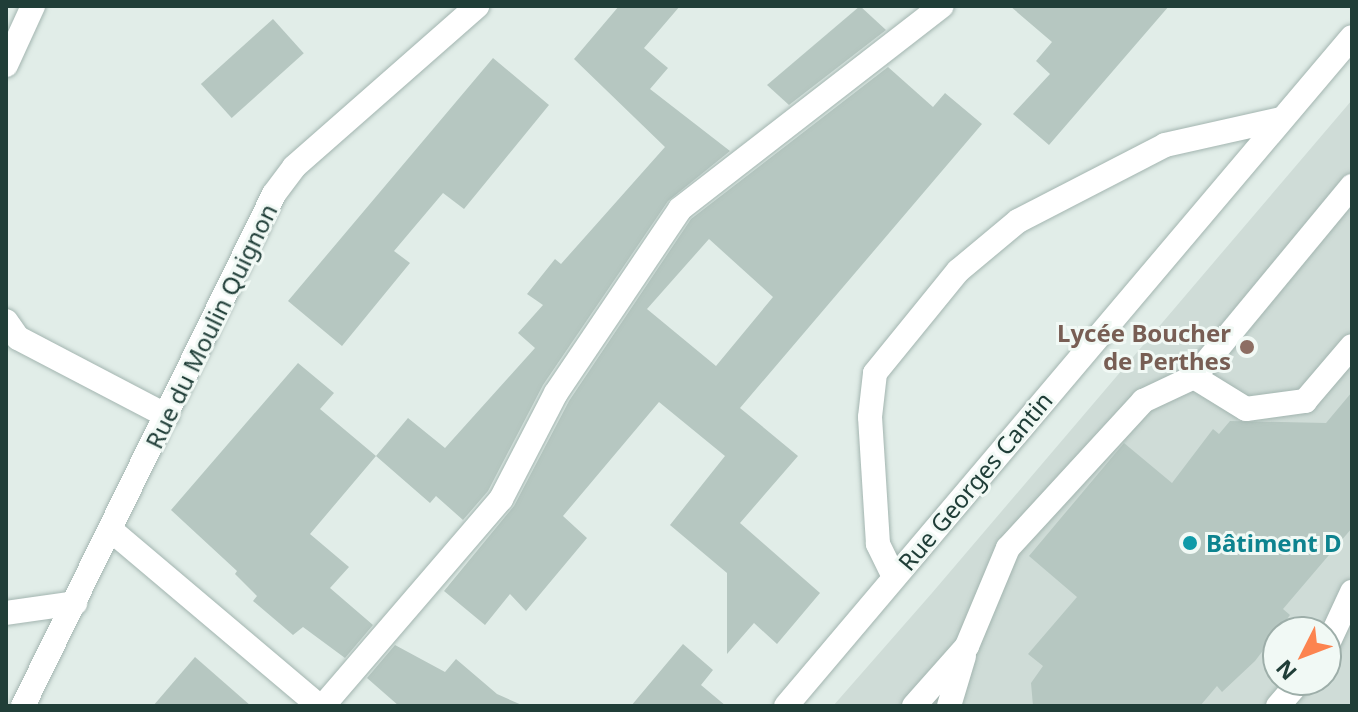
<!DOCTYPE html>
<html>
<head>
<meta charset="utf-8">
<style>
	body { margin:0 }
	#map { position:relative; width:1358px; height:712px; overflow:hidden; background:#e1ede8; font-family:"Noto Sans",sans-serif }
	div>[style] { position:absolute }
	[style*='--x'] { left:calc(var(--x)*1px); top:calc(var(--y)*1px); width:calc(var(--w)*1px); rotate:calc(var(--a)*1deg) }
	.built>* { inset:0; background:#cfdcd7 }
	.building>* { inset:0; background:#b6c7c1; transform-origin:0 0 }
	.roads { filter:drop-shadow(0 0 2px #a3b5b0) drop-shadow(0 0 2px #a3b5b0) }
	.lane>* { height:24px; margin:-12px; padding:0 12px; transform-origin:12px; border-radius:12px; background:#fff }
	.street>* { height:24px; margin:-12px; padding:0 12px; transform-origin:12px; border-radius:12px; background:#fff }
	.dots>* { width:22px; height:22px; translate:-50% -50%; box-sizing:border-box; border:4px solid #f1f9f5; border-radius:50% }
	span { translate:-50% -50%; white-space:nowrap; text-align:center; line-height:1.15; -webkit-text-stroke:6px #f1f9f5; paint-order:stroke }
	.street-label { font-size:24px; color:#203e38 }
	.education-label { font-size:24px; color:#785e54; font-weight:700 }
	.right { translate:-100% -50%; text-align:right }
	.culture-label { font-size:24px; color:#0d838f; font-weight:700 }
	.left { translate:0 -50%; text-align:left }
	.frame { position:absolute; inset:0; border:8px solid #203e38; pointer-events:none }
	.north { position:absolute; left:1262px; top:616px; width:80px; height:80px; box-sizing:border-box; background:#f1f9f5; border:2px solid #9daea9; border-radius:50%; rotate:228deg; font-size:22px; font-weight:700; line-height:32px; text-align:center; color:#203e38 }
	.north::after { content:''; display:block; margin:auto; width:28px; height:36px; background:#fc8450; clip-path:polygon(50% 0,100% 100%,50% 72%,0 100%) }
</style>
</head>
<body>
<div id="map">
	<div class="built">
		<div style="clip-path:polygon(evenodd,1352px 100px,1352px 706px,833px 706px,932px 593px,1352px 100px,1278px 632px,1326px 632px,1326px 680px,1278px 680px,1278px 632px)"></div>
	</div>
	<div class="building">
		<div style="clip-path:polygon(619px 6px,680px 6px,644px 48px,668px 68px,650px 89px,730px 151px,668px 201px,543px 385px,488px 491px,463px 520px,436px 496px,430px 503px,376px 456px,408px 418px,445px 448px,535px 348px,518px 333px,543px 305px,527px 294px,555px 259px,561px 264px,665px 147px,574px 59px)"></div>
		<div style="clip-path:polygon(860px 6px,886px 30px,789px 105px,767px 85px)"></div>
		<div style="clip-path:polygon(1010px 6px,1169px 6px,1049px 145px,1013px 114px,1050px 74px,1036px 61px,1052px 42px)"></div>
		<div style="left:273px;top:19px;width:46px;height:97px;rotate:48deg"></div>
		<div style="clip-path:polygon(493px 58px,549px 105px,464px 209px,443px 193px,394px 251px,410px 263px,342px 346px,288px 301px)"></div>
		<div style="clip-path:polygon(evenodd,888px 67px,933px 107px,945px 93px,982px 124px,740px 408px,798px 456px,740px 523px,820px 593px,777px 644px,754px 623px,727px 654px,727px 573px,670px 525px,725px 456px,659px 402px,563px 516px,587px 538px,526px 611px,510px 594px,485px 625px,444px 591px,514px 506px,569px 401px,691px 219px,888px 67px,709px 239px,773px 297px,716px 366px,647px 309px,709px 239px)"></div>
		<div style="clip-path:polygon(298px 363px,334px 393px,320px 409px,376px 456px,310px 534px,349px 567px,330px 588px,373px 625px,345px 658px,303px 627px,293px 635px,279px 623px,253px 601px,257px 596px,235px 574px,237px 571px,171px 510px)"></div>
		<div style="clip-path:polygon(1352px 392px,1352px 528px,1283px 609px,1290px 615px,1255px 661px,1222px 692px,1217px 686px,1200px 706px,1033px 706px,1031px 683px,1043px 666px,1028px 654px,1077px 597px,1029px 556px,1124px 443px,1172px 483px,1213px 429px,1219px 434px,1230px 421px,1326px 423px)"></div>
		<div style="clip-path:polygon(683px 644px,713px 670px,701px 685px,726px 706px,631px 706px)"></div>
		<div style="clip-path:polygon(395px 645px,445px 672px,456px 659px,497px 694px,524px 706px,399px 706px,367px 678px)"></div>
		<div style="clip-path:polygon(195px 657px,251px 706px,153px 706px)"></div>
	</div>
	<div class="roads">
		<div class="lane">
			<div style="--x:6;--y:65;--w:65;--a:-65.4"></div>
			<div style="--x:6;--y:321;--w:21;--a:55"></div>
			<div style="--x:18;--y:338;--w:168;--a:27.6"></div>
			<div style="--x:1194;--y:377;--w:61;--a:31.6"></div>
			<div style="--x:1246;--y:409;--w:60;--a:-7.7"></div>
			<div style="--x:1305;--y:401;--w:72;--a:-49.5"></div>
			<div style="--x:6;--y:613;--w:70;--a:-8.2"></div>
			<div style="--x:1326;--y:648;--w:62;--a:-65.1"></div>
			<div style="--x:323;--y:706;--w:273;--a:-49.3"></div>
			<div style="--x:501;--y:499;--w:119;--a:-62.6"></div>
			<div style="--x:556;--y:393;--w:222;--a:-56"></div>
			<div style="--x:680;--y:209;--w:331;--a:-37.8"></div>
			<div style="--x:914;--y:706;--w:80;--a:-48.5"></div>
			<div style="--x:967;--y:646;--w:106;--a:-67.3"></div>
			<div style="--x:1008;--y:548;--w:200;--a:-47.4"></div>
			<div style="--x:1143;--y:401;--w:56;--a:-25.2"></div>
			<div style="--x:1194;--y:377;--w:248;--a:-50.4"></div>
			<div style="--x:949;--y:706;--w:52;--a:-73.3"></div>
			<div style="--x:1278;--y:706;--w:35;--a:-49"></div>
		</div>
		<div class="street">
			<div style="--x:112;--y:531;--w:271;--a:40.2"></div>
			<div style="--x:894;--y:577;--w:37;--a:-116"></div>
			<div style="--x:878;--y:544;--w:127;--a:-93.6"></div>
			<div style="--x:870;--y:417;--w:44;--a:-83.5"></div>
			<div style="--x:875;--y:373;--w:132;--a:-50.9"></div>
			<div style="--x:958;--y:271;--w:78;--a:-39.8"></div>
			<div style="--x:1018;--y:221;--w:165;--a:-27.3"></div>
			<div style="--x:1165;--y:145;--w:119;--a:-12.6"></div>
			<div style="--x:23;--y:706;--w:570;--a:-63.88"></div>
			<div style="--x:274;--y:194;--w:34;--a:-53"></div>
			<div style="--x:294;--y:167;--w:244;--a:-41.3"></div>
			<div style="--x:786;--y:706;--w:876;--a:-49.77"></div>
		</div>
	</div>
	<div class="dots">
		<div style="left:1247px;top:347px;background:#8d6e63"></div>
		<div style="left:1190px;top:543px;background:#0f9aa8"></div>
	</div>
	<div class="street-label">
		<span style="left:211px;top:326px;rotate:-64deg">Rue du Moulin Quignon</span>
		<span style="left:975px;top:481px;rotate:-50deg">Rue Georges Cantin</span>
	</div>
	<div class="education-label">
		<span class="right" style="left:1231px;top:347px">Lycée Boucher<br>de Perthes</span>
	</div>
	<div class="culture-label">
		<span class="left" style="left:1206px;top:543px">Bâtiment D</span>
	</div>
	<div class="frame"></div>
	<div class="north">N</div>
</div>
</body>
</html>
